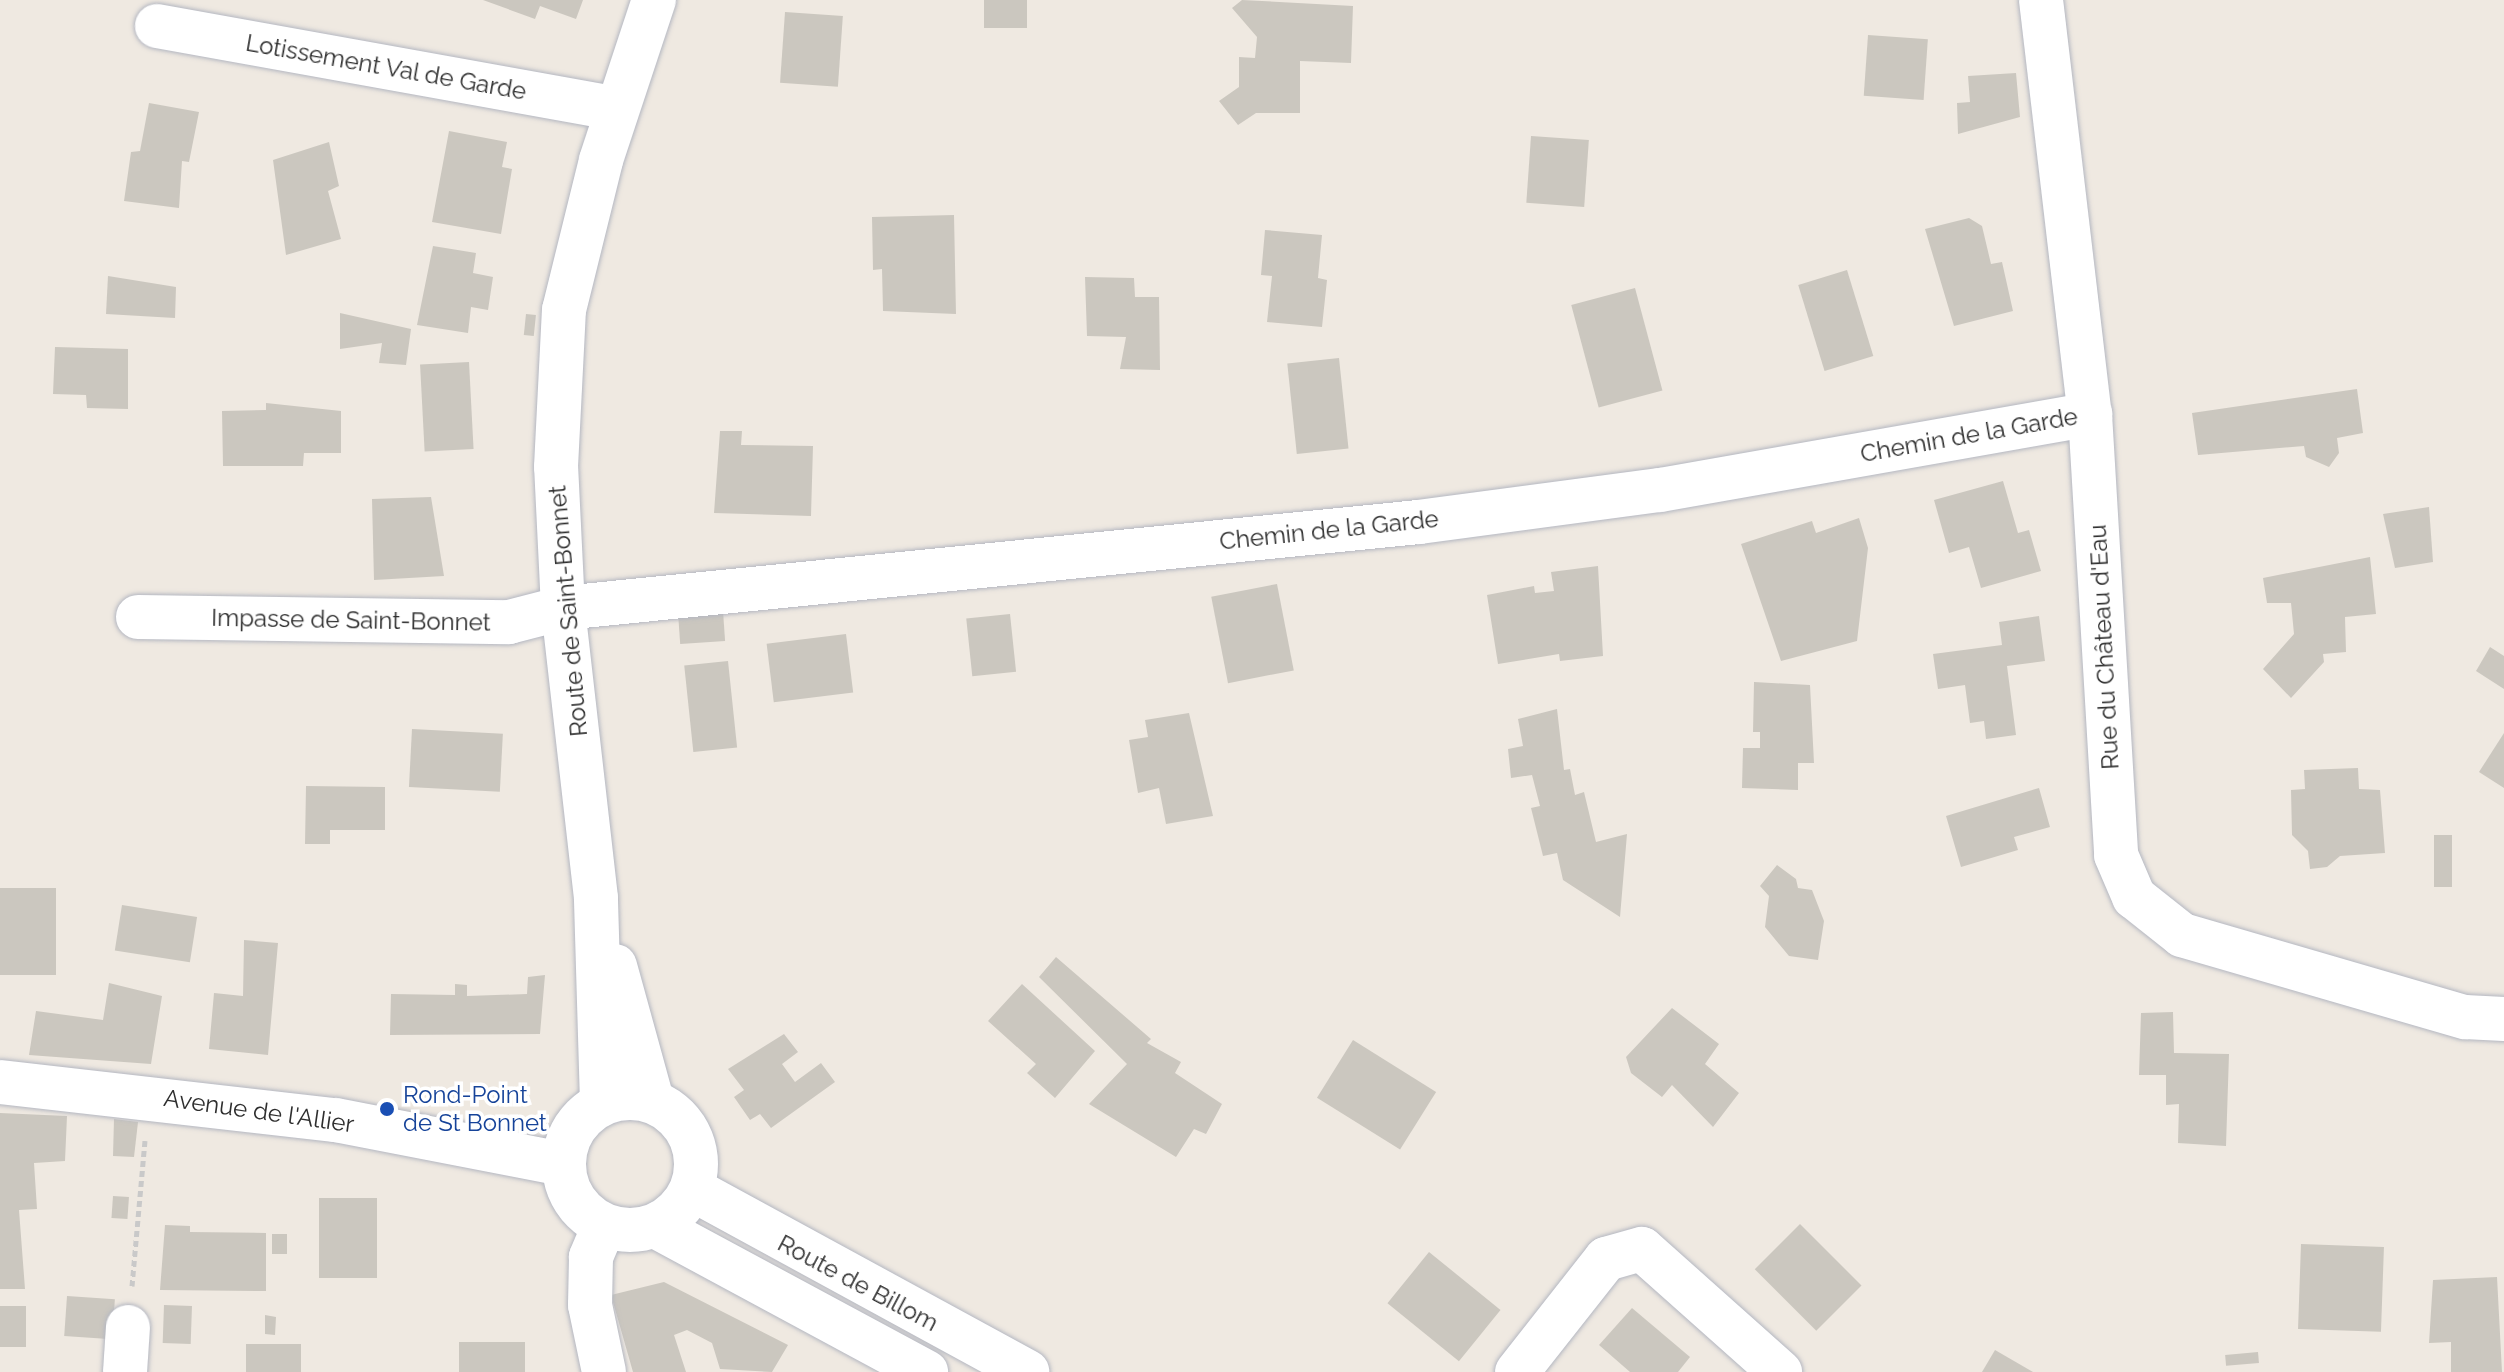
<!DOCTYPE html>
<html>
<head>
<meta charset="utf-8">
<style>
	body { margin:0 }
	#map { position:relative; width:2504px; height:1372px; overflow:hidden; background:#efe9e1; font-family:Raleway,sans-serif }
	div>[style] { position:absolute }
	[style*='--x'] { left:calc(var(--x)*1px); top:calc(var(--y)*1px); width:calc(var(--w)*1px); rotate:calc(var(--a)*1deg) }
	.building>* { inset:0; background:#cbc7bf; transform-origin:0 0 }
	.path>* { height:5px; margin-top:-2.5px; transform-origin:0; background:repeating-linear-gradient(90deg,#c9c9c9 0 6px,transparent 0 10px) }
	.roads { filter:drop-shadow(0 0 2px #b4b7c1) drop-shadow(0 0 2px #b4b7c1) }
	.minor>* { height:44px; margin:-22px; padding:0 22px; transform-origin:22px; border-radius:22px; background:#fff }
	.tertiary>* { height:44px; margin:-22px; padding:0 22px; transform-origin:22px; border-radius:22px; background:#fff }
	.secondary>* { height:44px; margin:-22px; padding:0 22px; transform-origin:22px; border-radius:22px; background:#fff }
	.secondary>.ring { margin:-22px; padding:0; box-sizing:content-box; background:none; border:44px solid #fff; border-radius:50% }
	.dots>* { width:22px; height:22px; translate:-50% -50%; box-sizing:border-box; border:4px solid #fff; border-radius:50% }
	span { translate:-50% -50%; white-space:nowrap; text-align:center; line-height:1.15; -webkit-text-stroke:7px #fff; paint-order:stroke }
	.street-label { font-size:24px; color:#2e2e2e }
	.transit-label { font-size:24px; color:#164399 }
	.left { translate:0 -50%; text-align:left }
</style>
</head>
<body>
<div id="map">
	<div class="building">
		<div style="clip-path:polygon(483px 0,583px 0,576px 19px,540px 6px,535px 19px)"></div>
		<div style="left:984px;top:0;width:43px;height:28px"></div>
		<div style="clip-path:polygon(1242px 0,1353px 6px,1351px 63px,1300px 61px,1300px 113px,1256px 113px,1238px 125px,1219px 101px,1239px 87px,1239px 57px,1255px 58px,1257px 37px,1232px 8px)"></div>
		<div style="left:785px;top:12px;width:58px;height:71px;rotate:4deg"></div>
		<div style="left:1868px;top:35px;width:60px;height:61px;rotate:4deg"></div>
		<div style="clip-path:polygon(2016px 73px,2020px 117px,1958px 134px,1957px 103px,1970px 102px,1968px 76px)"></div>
		<div style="clip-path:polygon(149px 103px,199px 112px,189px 162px,182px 161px,179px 208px,124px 201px,131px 152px,140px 151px)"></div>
		<div style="clip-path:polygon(449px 131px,507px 142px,502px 167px,512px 169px,501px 234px,432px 222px)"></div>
		<div style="left:1531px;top:136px;width:58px;height:67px;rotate:4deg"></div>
		<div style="clip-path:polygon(329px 142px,339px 186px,328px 191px,341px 239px,286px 255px,273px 160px)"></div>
		<div style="clip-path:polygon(954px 215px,956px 314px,883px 311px,882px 269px,873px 270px,872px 217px)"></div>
		<div style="clip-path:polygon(1969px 218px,1982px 226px,1991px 264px,2002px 262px,2013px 311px,1954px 326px,1925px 229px)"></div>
		<div style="clip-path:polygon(1265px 230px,1322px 235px,1318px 278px,1327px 280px,1322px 327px,1267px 322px,1272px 276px,1261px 275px)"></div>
		<div style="clip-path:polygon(433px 246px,476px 253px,473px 273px,493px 277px,488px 310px,471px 307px,468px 333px,417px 325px)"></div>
		<div style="left:1847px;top:270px;width:90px;height:51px;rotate:73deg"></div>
		<div style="clip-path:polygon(108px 276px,176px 287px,175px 318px,106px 314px)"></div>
		<div style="clip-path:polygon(1085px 277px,1134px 278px,1135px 297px,1159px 297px,1160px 370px,1120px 369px,1126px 337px,1087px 336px)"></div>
		<div style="left:1635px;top:288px;width:106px;height:66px;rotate:75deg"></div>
		<div style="clip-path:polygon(340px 313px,411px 329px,406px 365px,379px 363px,382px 343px,340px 349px)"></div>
		<div style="left:526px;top:314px;width:10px;height:21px;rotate:6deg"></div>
		<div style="clip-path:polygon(55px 347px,128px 349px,128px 409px,87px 408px,86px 395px,53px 394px)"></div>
		<div style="left:1339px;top:358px;width:91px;height:52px;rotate:84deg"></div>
		<div style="left:469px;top:362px;width:87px;height:49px;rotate:87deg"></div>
		<div style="clip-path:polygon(2357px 389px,2363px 433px,2337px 438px,2339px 453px,2329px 467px,2306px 457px,2304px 446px,2198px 455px,2192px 413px)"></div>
		<div style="clip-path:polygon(266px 403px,341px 411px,341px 453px,304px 453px,303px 466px,223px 466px,222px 411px,266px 410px)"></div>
		<div style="clip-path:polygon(720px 431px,742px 431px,741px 445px,813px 446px,811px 516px,714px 513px)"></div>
		<div style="clip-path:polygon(2003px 481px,2018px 533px,2029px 530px,2041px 571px,1981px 588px,1969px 547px,1949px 553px,1934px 500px)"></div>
		<div style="clip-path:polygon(431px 497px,444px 576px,374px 580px,372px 499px)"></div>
		<div style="clip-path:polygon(2429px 507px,2433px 562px,2395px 568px,2383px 514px)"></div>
		<div style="clip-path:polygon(1859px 518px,1868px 548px,1857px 641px,1781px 661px,1741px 544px,1812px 521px,1816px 533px)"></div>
		<div style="clip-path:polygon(2370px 557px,2376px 614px,2345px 617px,2346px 652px,2323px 654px,2324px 662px,2291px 698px,2263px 669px,2294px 634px,2291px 603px,2267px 603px,2263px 578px)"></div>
		<div style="clip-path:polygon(1598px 566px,1603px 656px,1560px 661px,1559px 654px,1498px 664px,1487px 595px,1534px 586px,1535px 593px,1554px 591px,1551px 572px)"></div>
		<div style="left:1277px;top:584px;width:88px;height:67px;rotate:79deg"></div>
		<div style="left:723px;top:611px;width:30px;height:45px;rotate:86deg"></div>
		<div style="left:1010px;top:614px;width:58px;height:44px;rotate:84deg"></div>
		<div style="clip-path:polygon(2039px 616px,2045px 661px,2007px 666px,2016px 735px,1986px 739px,1984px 721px,1970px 723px,1965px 685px,1938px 689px,1933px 654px,2002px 645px,1999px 622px)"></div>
		<div style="left:846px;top:634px;width:59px;height:80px;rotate:83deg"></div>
		<div style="clip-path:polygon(2490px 647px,2504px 656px,2504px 689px,2476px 671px)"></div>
		<div style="left:728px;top:661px;width:87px;height:44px;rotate:84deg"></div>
		<div style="clip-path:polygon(1754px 682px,1810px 685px,1814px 763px,1798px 763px,1798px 790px,1742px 788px,1743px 748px,1760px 748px,1760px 732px,1753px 732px)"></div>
		<div style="clip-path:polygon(1557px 709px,1564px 770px,1570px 769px,1575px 795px,1584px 792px,1596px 842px,1627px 834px,1620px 917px,1563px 880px,1557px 853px,1543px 856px,1531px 808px,1540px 806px,1532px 775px,1511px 778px,1508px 749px,1523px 746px,1518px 719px)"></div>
		<div style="clip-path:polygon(1189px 713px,1213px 816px,1166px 824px,1159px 788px,1138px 793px,1129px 740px,1148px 737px,1145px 720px)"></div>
		<div style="left:412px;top:729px;width:91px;height:58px;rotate:3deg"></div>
		<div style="clip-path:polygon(2504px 733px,2504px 788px,2479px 772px)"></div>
		<div style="clip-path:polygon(2358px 768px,2359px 789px,2380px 790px,2385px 853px,2340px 856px,2327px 867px,2310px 869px,2308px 851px,2292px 835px,2291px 790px,2305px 789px,2304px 770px)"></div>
		<div style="clip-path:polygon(306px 786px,385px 787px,385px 830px,330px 830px,330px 844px,305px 844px)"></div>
		<div style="clip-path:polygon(2039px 788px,2050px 827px,2014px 837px,2018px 850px,1961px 867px,1946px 816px)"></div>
		<div style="left:2434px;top:835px;width:18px;height:52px"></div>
		<div style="clip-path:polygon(1777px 865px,1796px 879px,1798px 888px,1812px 890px,1824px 921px,1818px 960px,1789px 956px,1765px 927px,1769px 896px,1760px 886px)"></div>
		<div style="left:0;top:888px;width:56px;height:87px"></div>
		<div style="left:122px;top:905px;width:76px;height:46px;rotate:9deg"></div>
		<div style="clip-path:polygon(244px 940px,278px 943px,268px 1055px,209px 1049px,214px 993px,243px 996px)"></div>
		<div style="clip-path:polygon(1056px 957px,1151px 1039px,1147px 1043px,1181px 1062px,1175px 1073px,1222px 1104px,1206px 1134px,1194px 1129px,1176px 1157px,1089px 1104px,1127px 1064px,1039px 977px)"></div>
		<div style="clip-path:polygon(545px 975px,540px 1034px,390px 1035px,391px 994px,455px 995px,455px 984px,467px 985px,467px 996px,527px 994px,528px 977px)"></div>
		<div style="clip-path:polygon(109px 983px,162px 996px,151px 1064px,29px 1055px,36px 1011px,103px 1020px)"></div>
		<div style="clip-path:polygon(1022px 984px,1095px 1051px,1055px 1098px,1027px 1073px,1036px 1064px,988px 1021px)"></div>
		<div style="clip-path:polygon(1672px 1008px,1719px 1044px,1705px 1064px,1739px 1093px,1713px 1127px,1672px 1085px,1662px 1097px,1631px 1073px,1626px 1057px)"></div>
		<div style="clip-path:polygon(2173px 1012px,2174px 1053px,2229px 1054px,2226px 1146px,2178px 1143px,2179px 1104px,2166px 1105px,2166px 1075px,2139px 1075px,2141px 1013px)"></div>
		<div style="clip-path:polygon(784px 1034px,798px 1052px,782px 1064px,795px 1082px,821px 1063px,835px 1082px,771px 1128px,760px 1114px,750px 1120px,734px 1097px,744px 1090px,728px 1069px)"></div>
		<div style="left:1353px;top:1040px;width:98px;height:68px;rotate:32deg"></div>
		<div style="clip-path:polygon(0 1113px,67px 1116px,65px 1161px,34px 1163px,37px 1209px,19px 1210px,25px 1289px,0 1289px)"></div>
		<div style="clip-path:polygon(114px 1119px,138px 1122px,134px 1157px,113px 1156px)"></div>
		<div style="left:113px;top:1196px;width:16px;height:22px;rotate:4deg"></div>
		<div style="left:319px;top:1198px;width:58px;height:80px"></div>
		<div style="left:1800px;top:1224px;width:87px;height:64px;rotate:45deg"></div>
		<div style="clip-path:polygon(165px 1225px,190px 1226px,190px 1232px,266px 1233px,266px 1291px,160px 1290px)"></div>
		<div style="left:272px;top:1234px;width:15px;height:20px"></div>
		<div style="left:2301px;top:1244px;width:83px;height:85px;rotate:2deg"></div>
		<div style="left:1429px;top:1252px;width:92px;height:66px;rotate:39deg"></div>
		<div style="clip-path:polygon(2497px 1277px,2502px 1372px,2451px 1372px,2451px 1342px,2429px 1343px,2433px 1280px)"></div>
		<div style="clip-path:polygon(664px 1282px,788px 1345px,772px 1372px,720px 1369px,712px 1343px,687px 1330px,674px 1335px,686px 1372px,633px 1372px,611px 1295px)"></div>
		<div style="left:67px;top:1296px;width:48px;height:40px;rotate:4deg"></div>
		<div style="left:164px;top:1305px;width:28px;height:38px;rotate:2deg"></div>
		<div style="left:0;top:1306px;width:26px;height:41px"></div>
		<div style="clip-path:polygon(1632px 1308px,1690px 1357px,1678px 1372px,1630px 1372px,1599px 1345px)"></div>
		<div style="clip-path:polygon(265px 1315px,276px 1317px,275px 1335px,265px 1334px)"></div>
		<div style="left:459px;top:1342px;width:66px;height:30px"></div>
		<div style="left:246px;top:1344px;width:55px;height:28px"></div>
		<div style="clip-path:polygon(1995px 1350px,2033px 1372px,1982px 1372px)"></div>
		<div style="left:2258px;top:1352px;width:11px;height:33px;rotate:85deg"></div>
	</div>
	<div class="path">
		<div style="--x:132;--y:1286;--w:146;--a:-84.9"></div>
	</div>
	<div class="roads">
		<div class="minor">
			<div style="--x:2041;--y:0;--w:417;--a:83.3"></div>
			<div style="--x:2090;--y:414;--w:442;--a:86.6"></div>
			<div style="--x:2116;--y:855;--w:46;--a:66.8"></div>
			<div style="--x:2134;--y:897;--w:61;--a:38.4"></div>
			<div style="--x:2182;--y:935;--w:295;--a:16.2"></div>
			<div style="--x:2465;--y:1017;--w:39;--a:3"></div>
			<div style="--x:157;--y:26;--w:466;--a:10.2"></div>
			<div style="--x:138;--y:617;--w:371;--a:0.8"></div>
			<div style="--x:509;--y:622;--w:56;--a:-14.5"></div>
			<div style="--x:563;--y:608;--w:860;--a:-5.74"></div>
			<div style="--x:1419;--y:522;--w:243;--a:-7.6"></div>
			<div style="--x:1660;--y:490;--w:437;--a:-10"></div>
			<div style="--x:604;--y:1226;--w:34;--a:113"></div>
			<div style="--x:591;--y:1257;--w:48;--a:91.2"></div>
			<div style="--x:590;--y:1305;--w:68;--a:78.2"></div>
			<div style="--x:125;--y:1372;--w:45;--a:-86.2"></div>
			<div style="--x:1517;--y:1372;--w:144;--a:-51.8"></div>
			<div style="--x:1606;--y:1259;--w:37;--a:-16"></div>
			<div style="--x:1642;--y:1249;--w:185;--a:41.7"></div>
		</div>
		<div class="tertiary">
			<div style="--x:615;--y:966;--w:139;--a:74.6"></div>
			<div style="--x:602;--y:1103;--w:205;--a:-91.7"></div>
			<div style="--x:596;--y:898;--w:292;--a:-96.5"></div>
			<div style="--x:563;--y:608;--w:141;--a:-92.8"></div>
			<div style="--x:556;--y:467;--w:157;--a:-87.1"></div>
			<div style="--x:564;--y:310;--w:154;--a:-76.1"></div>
			<div style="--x:601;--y:160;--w:169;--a:-71.7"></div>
		</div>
		<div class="secondary">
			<div style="--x:0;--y:1082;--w:338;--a:6.5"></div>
			<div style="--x:336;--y:1120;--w:231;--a:11"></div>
			<div class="ring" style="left:564px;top:1098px;width:88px;height:88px"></div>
			<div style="--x:692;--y:1189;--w:382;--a:28.6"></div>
			<div style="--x:655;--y:1226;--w:308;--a:28.3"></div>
		</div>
	</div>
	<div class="dots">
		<div style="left:387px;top:1109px;background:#1a4fb4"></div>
	</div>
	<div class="street-label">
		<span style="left:386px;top:67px;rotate:10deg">Lotissement Val de Garde</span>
		<span style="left:1969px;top:435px;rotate:-10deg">Chemin de la Garde</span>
		<span style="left:1329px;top:530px;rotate:-6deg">Chemin de la Garde</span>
		<span style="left:568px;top:611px;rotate:-95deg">Route de Saint-Bonnet</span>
		<span style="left:351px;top:620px;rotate:1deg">Impasse de Saint-Bonnet</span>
		<span style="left:2104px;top:647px;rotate:-93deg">Rue du Château d'Eau</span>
		<span style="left:259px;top:1111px;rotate:8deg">Avenue de l'Allier</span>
		<span style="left:858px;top:1283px;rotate:28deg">Route de Billom</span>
	</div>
	<div class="transit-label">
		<span class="left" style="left:403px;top:1109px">Rond-Point<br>de St Bonnet</span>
	</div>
</div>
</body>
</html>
